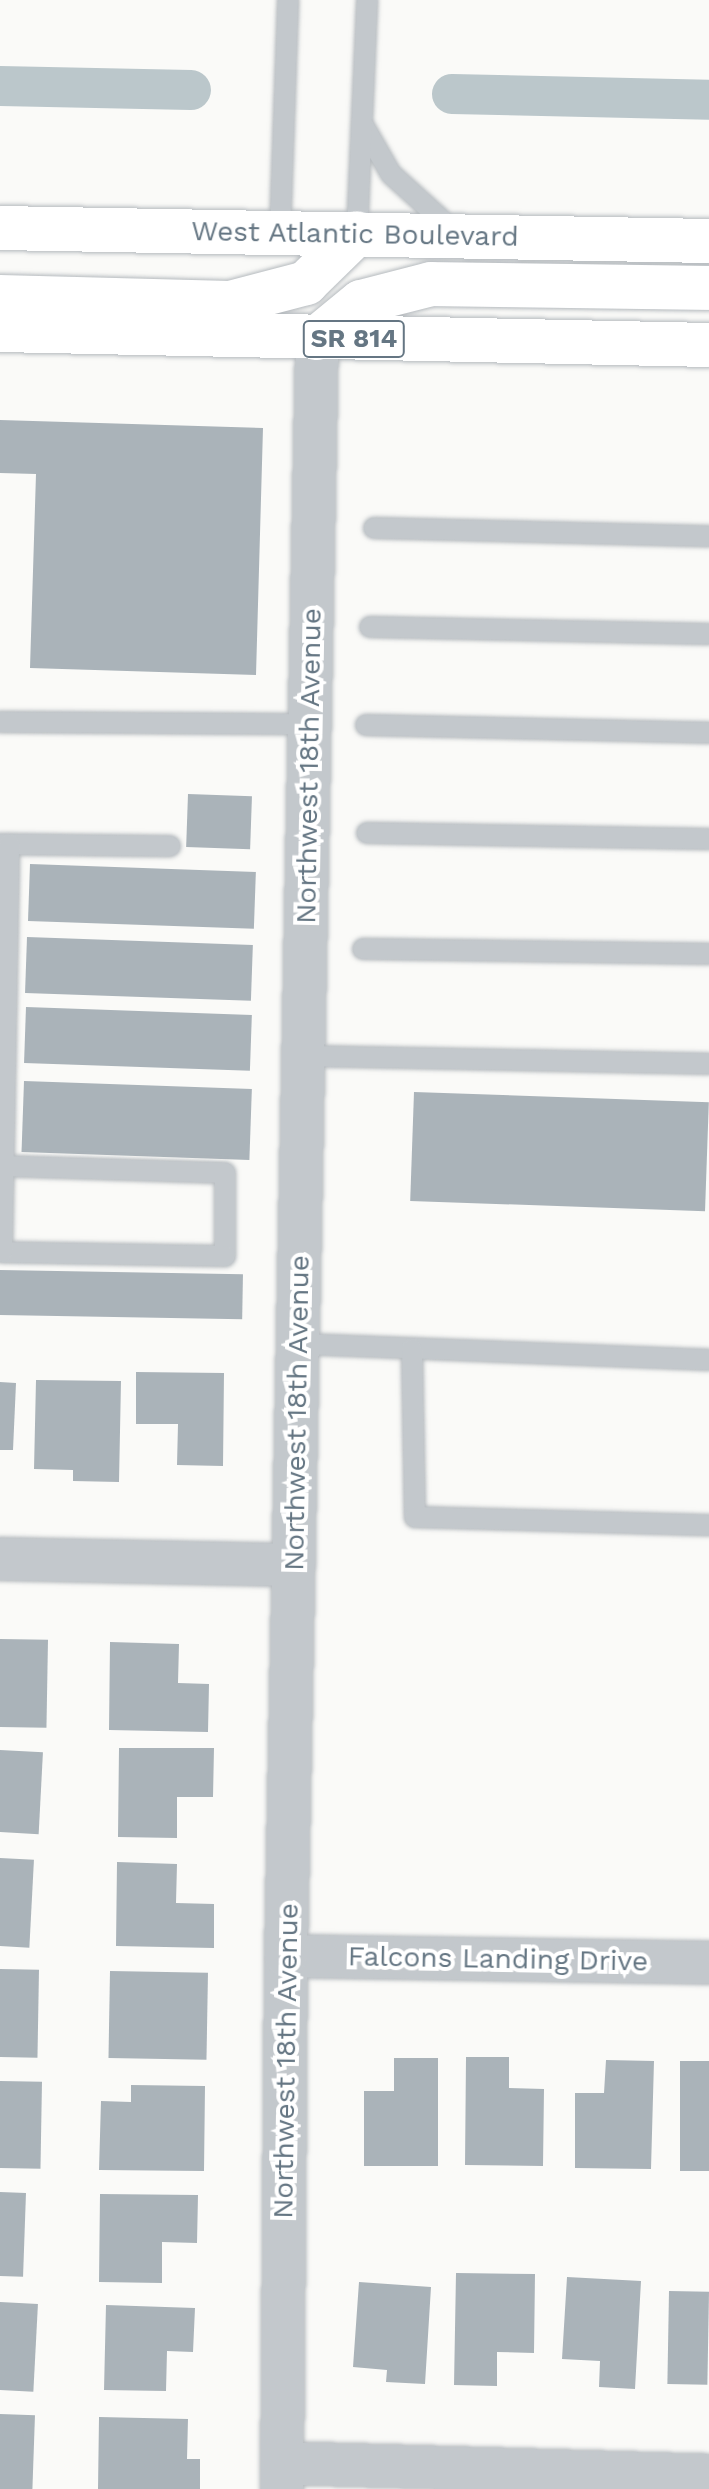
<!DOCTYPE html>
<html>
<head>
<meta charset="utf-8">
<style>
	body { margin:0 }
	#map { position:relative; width:709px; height:2489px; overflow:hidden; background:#fafaf8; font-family:"Work Sans",sans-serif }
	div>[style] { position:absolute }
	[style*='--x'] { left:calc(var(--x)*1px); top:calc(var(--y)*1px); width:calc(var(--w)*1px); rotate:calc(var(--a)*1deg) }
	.canal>* { height:40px; margin:-20px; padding:0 20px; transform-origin:20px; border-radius:20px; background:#bbc7cb }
	.building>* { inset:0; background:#aab3b9; transform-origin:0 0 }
	.roads { filter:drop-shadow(0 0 2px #b5babe) drop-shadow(0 0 2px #b5babe) }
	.service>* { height:20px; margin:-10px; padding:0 10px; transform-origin:10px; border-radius:10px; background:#c3c8cc }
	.minor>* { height:42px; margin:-21px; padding:0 21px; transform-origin:21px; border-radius:21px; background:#c3c8cc }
	.primary>* { height:44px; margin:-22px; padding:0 22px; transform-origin:22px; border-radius:22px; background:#fff }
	span { translate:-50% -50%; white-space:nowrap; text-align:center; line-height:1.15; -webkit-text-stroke:8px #fff; paint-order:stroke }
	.shield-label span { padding:2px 6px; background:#fff; border:2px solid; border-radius:6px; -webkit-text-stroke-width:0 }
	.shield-label { font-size:26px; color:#657683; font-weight:700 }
	.street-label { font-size:28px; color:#657683 }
</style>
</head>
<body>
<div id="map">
	<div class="canal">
		<div style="--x:0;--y:86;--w:191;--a:1.2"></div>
		<div style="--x:452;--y:94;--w:257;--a:1.3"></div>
	</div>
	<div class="building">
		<div style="clip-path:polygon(0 420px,263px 428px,256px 675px,30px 668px,36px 474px,0 473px)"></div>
		<div style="left:188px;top:794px;width:64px;height:53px;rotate:2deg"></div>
		<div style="left:30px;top:864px;width:226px;height:57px;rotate:2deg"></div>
		<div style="left:27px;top:937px;width:226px;height:56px;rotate:2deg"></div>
		<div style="left:26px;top:1007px;width:226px;height:56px;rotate:2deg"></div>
		<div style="left:24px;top:1081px;width:228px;height:71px;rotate:2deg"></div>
		<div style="left:414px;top:1092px;width:295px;height:109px;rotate:2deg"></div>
		<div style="left:0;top:1270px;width:243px;height:45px;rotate:1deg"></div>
		<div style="clip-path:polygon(136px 1372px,224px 1373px,223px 1466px,177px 1465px,178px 1424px,136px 1424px)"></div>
		<div style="clip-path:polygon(36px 1380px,121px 1381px,119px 1482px,73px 1481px,73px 1470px,34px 1469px)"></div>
		<div style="clip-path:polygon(0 1382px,16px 1383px,13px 1450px,0 1450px)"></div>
		<div style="left:0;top:1639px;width:48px;height:88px;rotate:1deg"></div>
		<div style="clip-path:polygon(110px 1642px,179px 1644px,178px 1683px,209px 1684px,208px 1732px,109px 1730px)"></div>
		<div style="clip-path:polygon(119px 1748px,214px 1748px,213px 1797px,177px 1797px,177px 1838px,118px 1837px)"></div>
		<div style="left:0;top:1750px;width:43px;height:82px;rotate:3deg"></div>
		<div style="left:0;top:1858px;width:34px;height:88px;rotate:3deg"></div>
		<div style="clip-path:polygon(117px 1862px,177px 1864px,176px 1903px,214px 1904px,214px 1948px,116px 1946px)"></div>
		<div style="left:0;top:1969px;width:39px;height:88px;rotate:1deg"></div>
		<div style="left:110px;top:1971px;width:98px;height:87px;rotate:1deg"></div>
		<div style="clip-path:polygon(466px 2057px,509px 2057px,509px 2088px,544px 2089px,543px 2166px,465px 2165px)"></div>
		<div style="clip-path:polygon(394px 2058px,438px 2058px,438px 2166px,364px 2166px,364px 2091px,394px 2091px)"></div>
		<div style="clip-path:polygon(606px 2060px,654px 2061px,651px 2169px,575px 2168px,575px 2093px,604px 2093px)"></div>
		<div style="left:680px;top:2061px;width:29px;height:110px"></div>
		<div style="left:0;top:2081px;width:42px;height:87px;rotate:1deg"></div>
		<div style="clip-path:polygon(131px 2085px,205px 2086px,204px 2171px,99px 2170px,101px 2101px,131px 2102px)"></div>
		<div style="left:0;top:2192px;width:26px;height:84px;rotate:2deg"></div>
		<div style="clip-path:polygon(100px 2194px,198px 2195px,197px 2243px,162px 2242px,162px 2283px,99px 2282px)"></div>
		<div style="clip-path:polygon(456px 2273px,535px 2274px,534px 2353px,497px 2352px,497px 2386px,454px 2385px)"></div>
		<div style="clip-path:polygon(567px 2277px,641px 2281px,635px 2389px,599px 2387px,600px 2361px,562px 2359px)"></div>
		<div style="clip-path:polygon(359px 2282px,431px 2287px,425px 2384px,386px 2382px,387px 2370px,353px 2367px)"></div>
		<div style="left:669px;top:2291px;width:40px;height:93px;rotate:1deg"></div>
		<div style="left:0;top:2302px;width:38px;height:88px;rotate:3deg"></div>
		<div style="clip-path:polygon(106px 2305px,195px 2308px,193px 2352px,167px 2351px,166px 2391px,104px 2390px)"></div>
		<div style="left:0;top:2414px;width:35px;height:75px;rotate:2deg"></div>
		<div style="clip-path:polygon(99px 2417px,188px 2419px,187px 2459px,200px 2459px,200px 2489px,98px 2489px)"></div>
	</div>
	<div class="roads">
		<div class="service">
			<div style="--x:363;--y:125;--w:56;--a:60.3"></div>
			<div style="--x:391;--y:174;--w:84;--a:42.1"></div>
			<div style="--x:280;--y:232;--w:232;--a:-88"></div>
			<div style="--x:357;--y:233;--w:233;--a:-87.5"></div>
			<div style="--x:374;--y:528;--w:335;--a:1.4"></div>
			<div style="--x:370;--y:627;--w:339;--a:1.2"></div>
			<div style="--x:0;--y:722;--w:310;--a:0.4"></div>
			<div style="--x:366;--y:725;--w:343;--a:1.3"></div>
			<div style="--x:367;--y:833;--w:342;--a:1"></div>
			<div style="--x:0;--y:844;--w:170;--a:0.7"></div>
			<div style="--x:363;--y:949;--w:346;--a:0.8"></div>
			<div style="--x:303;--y:1056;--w:406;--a:1.1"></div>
			<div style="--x:4;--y:1166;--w:221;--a:1.8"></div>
			<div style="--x:225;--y:1173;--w:83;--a:90"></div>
			<div style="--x:225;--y:1256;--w:223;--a:-179"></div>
			<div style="--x:2;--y:1252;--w:408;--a:-89"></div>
			<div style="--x:298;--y:1344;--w:411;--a:2.2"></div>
			<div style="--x:412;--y:1349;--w:168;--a:89"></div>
			<div style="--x:415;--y:1517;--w:294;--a:1.6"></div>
		</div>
		<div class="minor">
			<div style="--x:0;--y:1559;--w:294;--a:1.2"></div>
			<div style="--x:286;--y:1956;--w:423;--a:0.9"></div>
			<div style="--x:283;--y:2463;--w:426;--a:1.7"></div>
			<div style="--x:282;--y:2489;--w:533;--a:-89.57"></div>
			<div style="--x:286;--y:1956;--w:1618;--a:-88.9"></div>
		</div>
		<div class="primary">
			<div style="--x:0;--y:228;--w:709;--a:1.05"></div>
			<div style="--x:0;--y:297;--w:230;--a:1.5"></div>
			<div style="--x:230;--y:303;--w:79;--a:-14.7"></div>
			<div style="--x:306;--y:283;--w:71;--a:-44.4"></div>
			<div style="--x:0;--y:330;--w:709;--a:1.21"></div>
			<div style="--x:317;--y:338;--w:57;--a:-39.3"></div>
			<div style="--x:361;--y:302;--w:72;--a:-14.4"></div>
			<div style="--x:431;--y:284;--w:278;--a:0.8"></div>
		</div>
	</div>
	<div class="shield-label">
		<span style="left:354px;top:339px">SR 814</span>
	</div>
	<div class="street-label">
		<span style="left:355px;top:234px;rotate:1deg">West Atlantic Boulevard</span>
		<span style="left:309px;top:766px;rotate:-89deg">Northwest 18th Avenue</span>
		<span style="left:297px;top:1413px;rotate:-89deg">Northwest 18th Avenue</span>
		<span style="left:498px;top:1959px;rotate:1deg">Falcons Landing Drive</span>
		<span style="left:286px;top:2061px;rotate:-89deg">Northwest 18th Avenue</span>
	</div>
</div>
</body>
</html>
